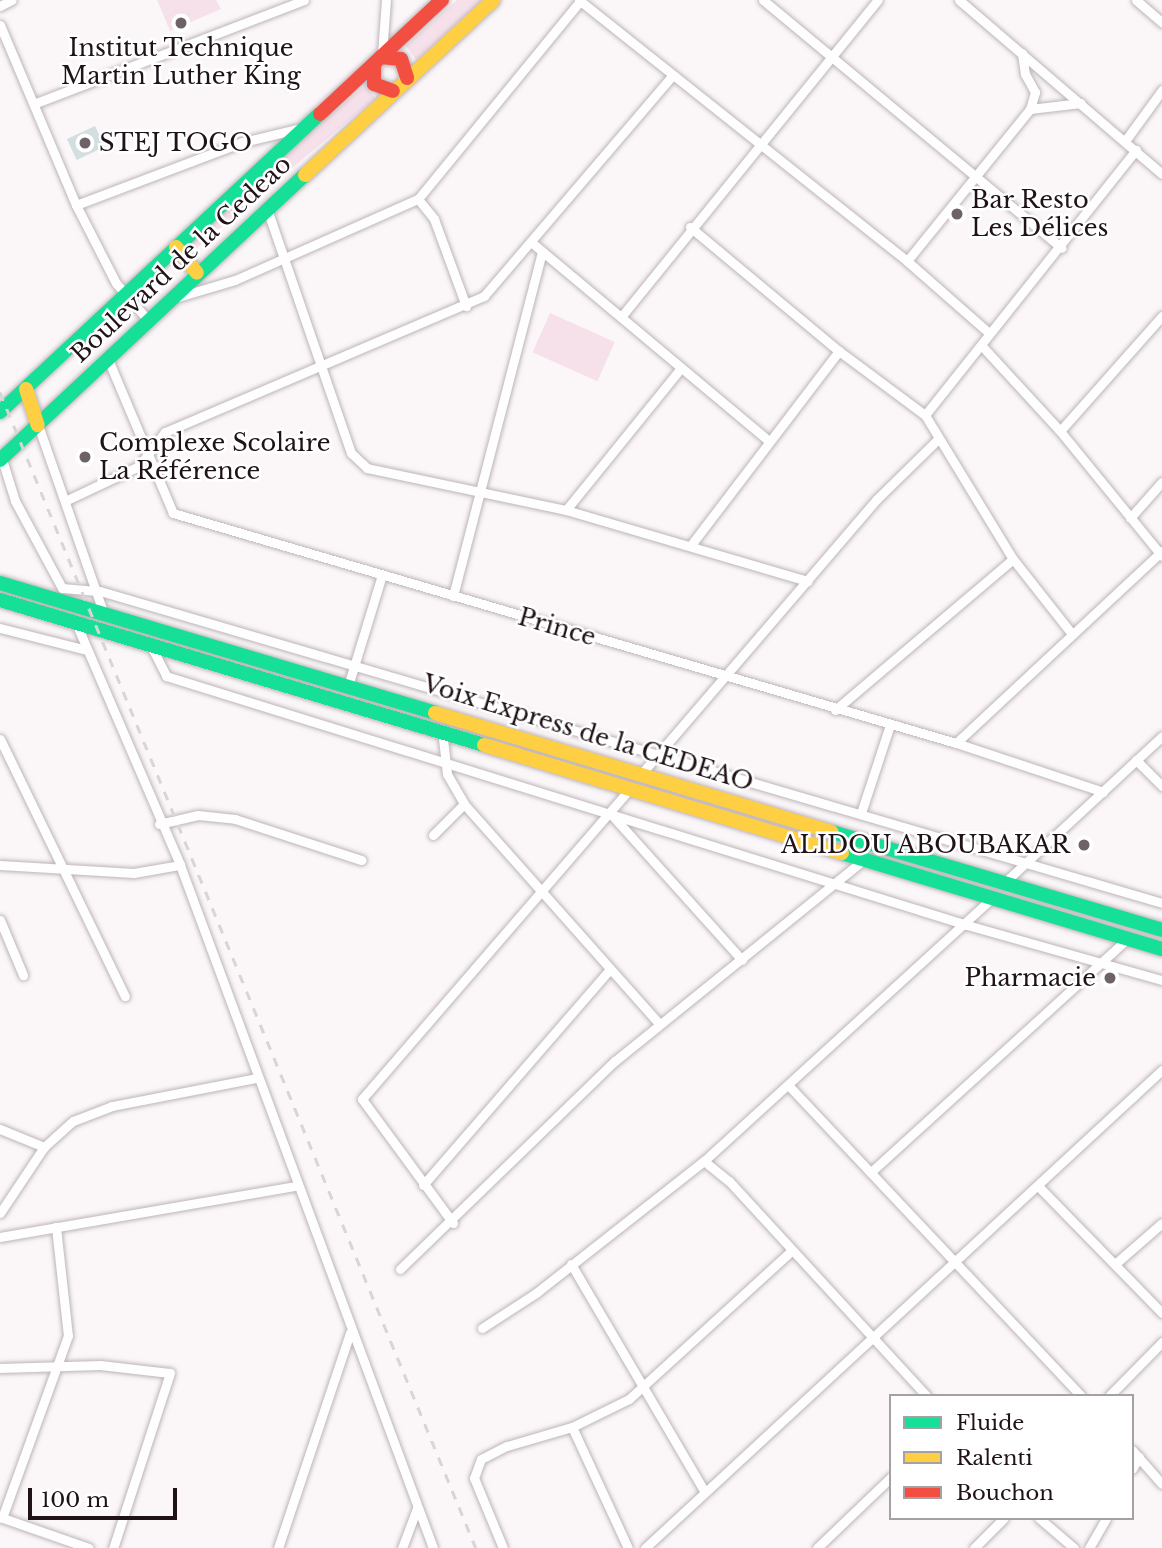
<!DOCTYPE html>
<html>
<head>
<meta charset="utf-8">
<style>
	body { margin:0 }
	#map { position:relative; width:1162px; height:1548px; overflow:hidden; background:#fbf7f9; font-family:"Libre Baskerville",serif }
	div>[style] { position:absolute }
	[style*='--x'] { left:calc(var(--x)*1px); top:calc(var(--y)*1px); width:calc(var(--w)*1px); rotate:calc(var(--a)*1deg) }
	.green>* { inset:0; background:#f6e1eb; transform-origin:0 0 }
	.building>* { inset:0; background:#d3dee1; transform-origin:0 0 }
	.roads { filter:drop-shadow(0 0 2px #bdb4b9) drop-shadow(0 0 2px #bdb4b9) }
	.street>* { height:9px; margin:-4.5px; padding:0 4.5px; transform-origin:4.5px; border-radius:4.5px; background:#fefefe }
	.fast>* { height:14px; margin:-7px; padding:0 7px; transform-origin:7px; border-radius:7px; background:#16e098 }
	.slow>* { height:14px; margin:-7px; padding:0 7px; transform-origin:7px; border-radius:7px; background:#ffcf43 }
	.jam>* { height:14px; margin:-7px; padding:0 7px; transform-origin:7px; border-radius:7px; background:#f24e42 }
	.rail>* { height:2.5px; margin-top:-1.25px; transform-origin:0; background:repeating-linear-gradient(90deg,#d7d5d6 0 9px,transparent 0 18px) }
	.dots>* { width:19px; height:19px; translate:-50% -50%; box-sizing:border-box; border:4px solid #fff; border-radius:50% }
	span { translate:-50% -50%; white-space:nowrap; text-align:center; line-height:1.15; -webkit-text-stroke:5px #fff; paint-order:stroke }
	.poi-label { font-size:24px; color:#1f1219 }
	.left { translate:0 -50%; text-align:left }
	.right { translate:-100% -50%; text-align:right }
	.street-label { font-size:24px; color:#1f1219 }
	.legend { position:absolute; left:889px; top:1394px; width:245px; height:126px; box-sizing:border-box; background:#fff; border:2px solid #a5a0a3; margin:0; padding:9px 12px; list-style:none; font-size:21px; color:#1f1219 }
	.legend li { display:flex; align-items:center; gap:14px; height:35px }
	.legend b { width:35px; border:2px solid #a5a0a3 }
	.scale { position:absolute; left:28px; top:1488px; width:149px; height:32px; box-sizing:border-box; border:4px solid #1f1219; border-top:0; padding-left:9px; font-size:21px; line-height:24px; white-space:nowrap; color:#1f1219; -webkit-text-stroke:5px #fff; paint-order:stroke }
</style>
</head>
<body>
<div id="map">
	<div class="green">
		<div style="clip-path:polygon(157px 0,216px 0,221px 9px,170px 31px)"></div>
		<div style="clip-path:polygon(457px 0,482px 0,416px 60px,406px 46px)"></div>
		<div style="left:365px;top:86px;width:16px;height:236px;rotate:50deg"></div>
		<div style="left:550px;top:313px;width:71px;height:43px;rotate:24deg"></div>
	</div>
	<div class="building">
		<div style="left:95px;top:126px;width:23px;height:31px;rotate:65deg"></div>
	</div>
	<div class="roads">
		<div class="street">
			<div style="--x:579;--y:0;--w:419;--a:38.5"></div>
			<div style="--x:907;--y:261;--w:109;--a:41.3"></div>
			<div style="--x:763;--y:0;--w:388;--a:39.7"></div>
			<div style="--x:959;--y:0;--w:267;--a:40.6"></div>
			<div style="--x:1136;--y:0;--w:35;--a:41"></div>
			<div style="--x:0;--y:6;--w:13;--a:-27"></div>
			<div style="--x:0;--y:25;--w:195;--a:67.1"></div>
			<div style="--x:76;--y:205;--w:88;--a:62.9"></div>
			<div style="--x:116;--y:283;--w:48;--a:49.3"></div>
			<div style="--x:1022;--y:53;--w:21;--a:82"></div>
			<div style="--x:1025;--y:74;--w:21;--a:61"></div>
			<div style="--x:1035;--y:92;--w:18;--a:106"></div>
			<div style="--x:382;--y:54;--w:54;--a:-85.8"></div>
			<div style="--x:36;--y:103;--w:287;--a:-21"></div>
			<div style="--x:1125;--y:141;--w:63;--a:-54"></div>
			<div style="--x:418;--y:199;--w:26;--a:51"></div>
			<div style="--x:434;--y:219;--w:93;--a:69.8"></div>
			<div style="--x:76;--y:205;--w:178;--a:-20.7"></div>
			<div style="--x:243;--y:142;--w:60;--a:-13.6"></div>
			<div style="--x:267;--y:209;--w:258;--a:71"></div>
			<div style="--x:351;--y:453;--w:22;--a:43"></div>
			<div style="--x:367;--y:468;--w:203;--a:11.9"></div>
			<div style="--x:566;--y:510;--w:252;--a:16.4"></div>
			<div style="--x:690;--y:227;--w:194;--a:39.8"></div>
			<div style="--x:839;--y:351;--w:107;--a:36.7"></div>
			<div style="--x:925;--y:415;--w:169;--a:58.6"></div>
			<div style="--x:1013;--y:559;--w:95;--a:51.8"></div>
			<div style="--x:531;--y:242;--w:309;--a:39.9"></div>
			<div style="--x:907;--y:261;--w:196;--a:-51"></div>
			<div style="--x:1030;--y:109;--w:51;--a:-6.7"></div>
			<div style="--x:178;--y:297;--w:59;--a:-16.6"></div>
			<div style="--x:235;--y:280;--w:200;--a:-23.9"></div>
			<div style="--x:418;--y:199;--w:256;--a:-50.7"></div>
			<div style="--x:621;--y:317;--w:408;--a:-51"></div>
			<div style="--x:981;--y:345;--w:117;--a:47.4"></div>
			<div style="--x:1060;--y:431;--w:161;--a:50.8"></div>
			<div style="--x:107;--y:357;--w:169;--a:67.1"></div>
			<div style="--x:173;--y:513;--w:816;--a:16.37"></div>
			<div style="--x:956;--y:743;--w:155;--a:18.4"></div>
			<div style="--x:925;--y:415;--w:339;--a:-51.5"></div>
			<div style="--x:38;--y:425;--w:200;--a:70.8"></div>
			<div style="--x:1060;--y:431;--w:154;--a:-48.4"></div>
			<div style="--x:2;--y:459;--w:44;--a:72.8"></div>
			<div style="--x:15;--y:501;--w:99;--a:61.6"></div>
			<div style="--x:62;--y:588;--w:38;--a:5"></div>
			<div style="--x:100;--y:591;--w:1107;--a:16.37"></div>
			<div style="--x:67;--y:500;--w:80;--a:-25.3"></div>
			<div style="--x:139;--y:466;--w:43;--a:-52.6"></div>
			<div style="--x:165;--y:432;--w:347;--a:-23.1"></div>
			<div style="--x:484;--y:296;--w:289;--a:-49.5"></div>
			<div style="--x:566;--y:510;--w:183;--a:-51"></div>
			<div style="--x:1130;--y:518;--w:48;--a:-48.4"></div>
			<div style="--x:691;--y:545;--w:244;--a:-52.7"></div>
			<div style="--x:453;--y:596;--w:354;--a:-75.5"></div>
			<div style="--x:76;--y:623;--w:263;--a:66.7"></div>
			<div style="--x:180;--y:865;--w:728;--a:69.67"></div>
			<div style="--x:0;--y:628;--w:90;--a:14.2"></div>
			<div style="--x:151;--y:646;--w:34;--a:63"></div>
			<div style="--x:166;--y:676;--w:839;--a:17.27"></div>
			<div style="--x:967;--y:925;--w:203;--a:15.8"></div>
			<div style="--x:348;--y:686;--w:116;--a:-73"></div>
			<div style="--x:835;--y:710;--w:233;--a:-40.3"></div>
			<div style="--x:442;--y:730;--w:44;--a:83.5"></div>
			<div style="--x:447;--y:774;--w:34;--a:60"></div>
			<div style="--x:464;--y:804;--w:294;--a:48.4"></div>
			<div style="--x:0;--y:739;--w:286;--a:64.1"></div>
			<div style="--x:956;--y:743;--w:282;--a:-43"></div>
			<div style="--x:1136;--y:760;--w:37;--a:45"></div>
			<div style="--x:642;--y:773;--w:361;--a:-49.4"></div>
			<div style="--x:877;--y:499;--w:84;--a:-44.5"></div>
			<div style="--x:861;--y:813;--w:93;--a:-71.8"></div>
			<div style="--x:611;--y:814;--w:196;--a:48.1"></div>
			<div style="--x:159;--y:824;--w:40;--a:-13"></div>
			<div style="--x:198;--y:815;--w:37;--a:6"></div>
			<div style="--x:235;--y:819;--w:133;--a:18"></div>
			<div style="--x:433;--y:835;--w:44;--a:-45"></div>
			<div style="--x:0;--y:865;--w:134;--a:3.4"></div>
			<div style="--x:134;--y:873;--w:47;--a:-9.9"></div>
			<div style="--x:1003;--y:884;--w:217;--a:-42.9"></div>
			<div style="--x:0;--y:920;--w:60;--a:67.3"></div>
			<div style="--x:790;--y:1087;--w:424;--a:46.7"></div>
			<div style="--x:0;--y:1129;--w:48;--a:22.2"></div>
			<div style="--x:704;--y:1161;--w:32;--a:39"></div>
			<div style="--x:729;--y:1181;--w:292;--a:47.4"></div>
			<div style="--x:871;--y:1172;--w:348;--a:-42.3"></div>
			<div style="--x:423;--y:1185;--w:284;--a:-49.1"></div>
			<div style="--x:1039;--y:1187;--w:176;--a:45.7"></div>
			<div style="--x:0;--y:1213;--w:79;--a:-56.3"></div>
			<div style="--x:44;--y:1147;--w:39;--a:-42"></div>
			<div style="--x:73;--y:1121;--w:42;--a:-21"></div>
			<div style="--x:112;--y:1106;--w:147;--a:-11"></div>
			<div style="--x:453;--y:1223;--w:154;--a:-126.3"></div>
			<div style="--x:362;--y:1099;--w:411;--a:-49.2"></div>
			<div style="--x:0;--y:1237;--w:300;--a:-9.8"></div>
			<div style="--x:571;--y:1264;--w:263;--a:59.6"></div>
			<div style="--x:1115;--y:1264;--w:62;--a:-41.1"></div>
			<div style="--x:400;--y:1269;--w:299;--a:-44.1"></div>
			<div style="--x:615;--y:1061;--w:323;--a:-39"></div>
			<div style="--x:482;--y:1328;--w:64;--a:-32.9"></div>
			<div style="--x:536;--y:1293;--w:214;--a:-38.2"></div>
			<div style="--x:704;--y:1161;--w:390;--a:-42.4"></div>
			<div style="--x:0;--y:1368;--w:100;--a:-1.7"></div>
			<div style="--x:100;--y:1365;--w:70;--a:6.5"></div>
			<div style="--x:170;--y:1373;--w:184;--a:108"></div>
			<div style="--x:1109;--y:1396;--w:76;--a:-45.5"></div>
			<div style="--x:572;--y:1427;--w:133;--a:65.2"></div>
			<div style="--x:1132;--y:1450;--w:45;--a:48.6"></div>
			<div style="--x:1132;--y:1469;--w:14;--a:-60"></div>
			<div style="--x:0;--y:1517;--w:94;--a:19.2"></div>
			<div style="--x:2;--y:1518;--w:194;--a:-70.1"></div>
			<div style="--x:68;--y:1336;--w:110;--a:-96.3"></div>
			<div style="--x:1039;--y:1518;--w:46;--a:40.6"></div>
			<div style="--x:278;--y:1548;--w:227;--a:-71.5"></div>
			<div style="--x:402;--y:1548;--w:43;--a:-69.4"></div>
			<div style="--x:503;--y:1548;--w:76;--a:-112.5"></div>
			<div style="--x:474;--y:1478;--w:20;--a:-70"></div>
			<div style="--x:481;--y:1459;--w:29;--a:-27"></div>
			<div style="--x:507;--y:1446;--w:68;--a:-16.3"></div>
			<div style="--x:572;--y:1427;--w:64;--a:-26.2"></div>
			<div style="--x:629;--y:1399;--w:219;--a:-42.4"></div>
			<div style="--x:645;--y:1548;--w:704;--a:-42.76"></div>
			<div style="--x:817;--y:1548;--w:103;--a:-43.8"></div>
			<div style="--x:974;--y:1548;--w:42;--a:-45"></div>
			<div style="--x:1089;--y:1548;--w:34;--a:-60"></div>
		</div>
		<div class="fast">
			<div style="--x:0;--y:412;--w:437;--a:-43"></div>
			<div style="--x:0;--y:460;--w:417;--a:-43.1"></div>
			<div style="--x:0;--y:583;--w:454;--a:16.6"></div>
			<div style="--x:0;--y:600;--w:505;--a:16.68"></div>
			<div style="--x:832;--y:832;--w:344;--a:16.5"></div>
			<div style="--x:842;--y:853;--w:334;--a:16.7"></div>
		</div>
		<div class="slow">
			<div style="--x:305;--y:175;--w:257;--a:-42.9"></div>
			<div style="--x:176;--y:247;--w:33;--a:51"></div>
			<div style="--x:26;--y:389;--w:38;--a:72"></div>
			<div style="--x:435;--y:713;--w:414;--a:16.7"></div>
			<div style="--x:484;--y:745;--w:374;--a:16.8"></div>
		</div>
		<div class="jam">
			<div style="--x:381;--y:57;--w:20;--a:6"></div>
			<div style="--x:401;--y:59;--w:20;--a:72"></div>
			<div style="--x:374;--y:64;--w:20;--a:90"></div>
			<div style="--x:374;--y:84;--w:20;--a:20"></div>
			<div style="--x:320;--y:114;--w:167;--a:-43.1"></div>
		</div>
	</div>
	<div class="rail">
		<div style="--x:0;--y:392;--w:1250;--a:67.62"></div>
	</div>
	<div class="dots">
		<div style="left:181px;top:23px;background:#6c6267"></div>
		<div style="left:85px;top:143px;background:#6c6267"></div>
		<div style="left:957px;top:214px;background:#6c6267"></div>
		<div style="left:85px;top:457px;background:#6c6267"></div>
		<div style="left:1084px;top:845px;background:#6c6267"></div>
		<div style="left:1110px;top:978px;background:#6c6267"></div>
	</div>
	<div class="poi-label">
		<span style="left:181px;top:62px">Institut Technique<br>Martin Luther King</span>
		<span class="left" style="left:99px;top:143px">STEJ TOGO</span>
		<span class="left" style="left:971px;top:214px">Bar Resto<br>Les Délices</span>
		<span class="left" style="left:99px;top:457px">Complexe Scolaire<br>La Référence</span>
		<span class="right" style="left:1070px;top:845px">ALIDOU ABOUBAKAR</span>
		<span class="right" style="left:1096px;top:978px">Pharmacie</span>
	</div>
	<div class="street-label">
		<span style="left:181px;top:259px;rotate:-43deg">Boulevard de la Cedeao</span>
		<span style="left:557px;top:627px;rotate:16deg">Prince</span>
		<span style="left:588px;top:733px;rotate:17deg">Voix Express de la CEDEAO</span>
	</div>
	<ul class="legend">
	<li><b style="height:9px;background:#16e098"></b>Fluide</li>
	<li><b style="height:9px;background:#ffcf43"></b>Ralenti</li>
	<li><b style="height:9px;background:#f24e42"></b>Bouchon</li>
	</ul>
	<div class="scale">100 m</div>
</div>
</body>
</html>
